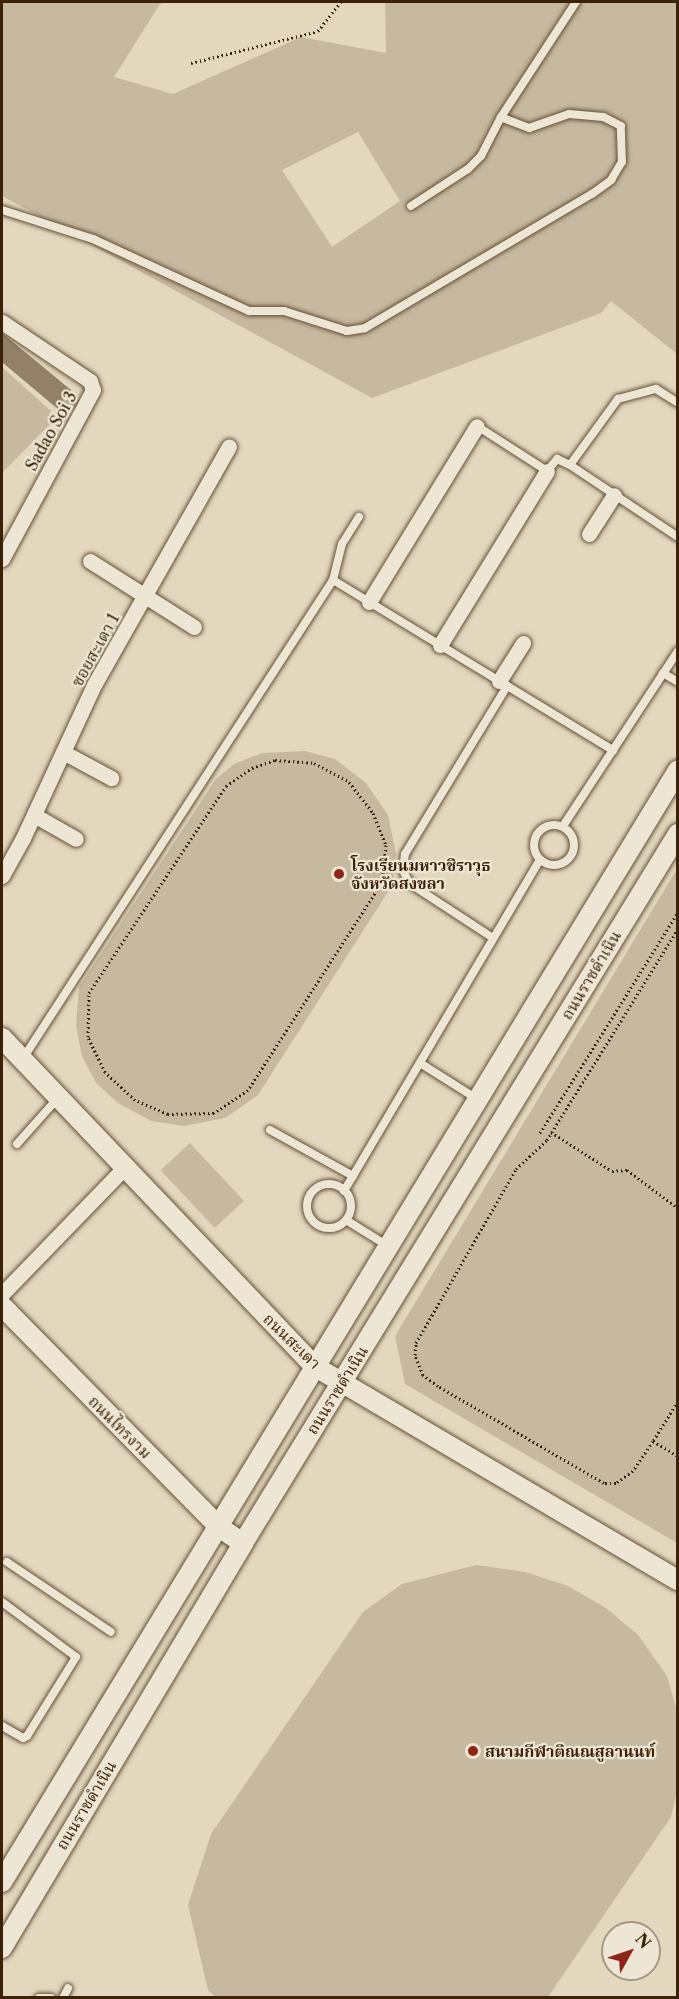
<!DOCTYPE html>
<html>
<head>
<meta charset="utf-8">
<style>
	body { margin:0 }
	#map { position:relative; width:679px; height:1999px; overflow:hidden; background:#e3d8be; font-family:"Libre Caslon Text","Noto Serif Thai",serif }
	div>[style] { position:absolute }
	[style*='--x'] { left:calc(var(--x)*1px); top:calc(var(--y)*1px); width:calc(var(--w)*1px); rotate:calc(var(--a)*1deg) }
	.green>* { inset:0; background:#c6b99f; transform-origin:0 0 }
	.shadow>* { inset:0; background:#0003 }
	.building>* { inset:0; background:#928166 }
	.path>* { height:3px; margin-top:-1.5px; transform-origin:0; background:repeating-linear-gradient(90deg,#3b2207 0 1.5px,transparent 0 4.5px) }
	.roads { filter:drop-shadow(0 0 2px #655035) drop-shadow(0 0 2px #655035) }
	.service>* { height:8px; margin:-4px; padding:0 4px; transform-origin:4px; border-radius:4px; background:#ede6d5 }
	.service>.ring { margin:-4px; padding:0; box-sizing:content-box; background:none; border:8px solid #ede6d5; border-radius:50% }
	.minor>* { height:15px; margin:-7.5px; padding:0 7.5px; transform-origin:7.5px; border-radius:7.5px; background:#ede6d5 }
	.tertiary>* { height:20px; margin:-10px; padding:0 10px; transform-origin:10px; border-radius:10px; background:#ede6d5 }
	.dots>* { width:16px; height:16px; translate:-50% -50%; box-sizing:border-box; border:3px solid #ede6d5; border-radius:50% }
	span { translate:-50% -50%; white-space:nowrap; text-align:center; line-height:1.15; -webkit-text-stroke:4.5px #ede6d5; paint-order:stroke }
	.street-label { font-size:16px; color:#3b2207 }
	.poi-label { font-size:16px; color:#3b2207; font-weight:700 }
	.left { translate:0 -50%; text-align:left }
	.frame { position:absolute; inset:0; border:3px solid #3b2207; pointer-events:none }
	.north { position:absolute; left:601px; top:1921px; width:60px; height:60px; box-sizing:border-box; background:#ede6d5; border:2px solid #a69883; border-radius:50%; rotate:50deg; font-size:16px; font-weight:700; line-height:24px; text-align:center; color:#3b2207 }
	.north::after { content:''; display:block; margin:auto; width:21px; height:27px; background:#8f2418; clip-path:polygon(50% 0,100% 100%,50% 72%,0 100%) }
</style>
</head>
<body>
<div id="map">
	<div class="green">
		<div style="clip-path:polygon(evenodd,2px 2px,170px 2px,160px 4px,114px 77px,173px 94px,301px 37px,386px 53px,385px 2px,677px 2px,677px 354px,611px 301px,601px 313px,372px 398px,2px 196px,2px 2px,358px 132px,400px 201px,332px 247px,282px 170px,358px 132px)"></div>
		<div style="clip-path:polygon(2px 367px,51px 411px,55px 419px,2px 473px)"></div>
		<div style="clip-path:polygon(305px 751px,335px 759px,366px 783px,388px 815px,396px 854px,393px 884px,258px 1095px,225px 1118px,184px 1126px,151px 1121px,118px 1103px,96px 1083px,82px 1056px,76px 1026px,79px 987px,216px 779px,234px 764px,262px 753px)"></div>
		<div style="clip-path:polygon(677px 869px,677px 1543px,405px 1384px,395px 1336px)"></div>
		<div style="left:190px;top:1143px;width:79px;height:40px;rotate:47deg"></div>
		<div style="clip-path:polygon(476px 1565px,525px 1572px,568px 1586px,606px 1608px,638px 1635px,667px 1676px,677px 1711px,677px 1791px,671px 1817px,548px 1997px,215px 1997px,208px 1990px,188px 1905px,211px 1834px,363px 1612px,402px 1584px)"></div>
	</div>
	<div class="shadow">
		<div style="clip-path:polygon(2px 333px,80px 401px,67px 417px,2px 362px)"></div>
	</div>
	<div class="building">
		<div style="clip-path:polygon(2px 333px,71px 390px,57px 408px,2px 362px)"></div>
	</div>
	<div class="path">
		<div style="--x:191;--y:63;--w:131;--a:-14.1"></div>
		<div style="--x:318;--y:31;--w:37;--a:-52"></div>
		<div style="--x:275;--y:760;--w:39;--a:4"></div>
		<div style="--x:314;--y:763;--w:40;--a:28"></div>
		<div style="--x:349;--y:782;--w:39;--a:52"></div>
		<div style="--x:373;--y:813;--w:35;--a:68"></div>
		<div style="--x:386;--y:845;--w:37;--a:96"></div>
		<div style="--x:382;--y:882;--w:247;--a:122.8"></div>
		<div style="--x:248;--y:1090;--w:41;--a:145.9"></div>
		<div style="--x:214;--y:1113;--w:46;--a:178.8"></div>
		<div style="--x:168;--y:1114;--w:36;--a:-157"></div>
		<div style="--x:135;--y:1100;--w:41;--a:-137"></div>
		<div style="--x:105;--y:1072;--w:39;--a:-116"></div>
		<div style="--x:88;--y:1037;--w:44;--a:-88.7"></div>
		<div style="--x:89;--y:993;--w:248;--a:-56.5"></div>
		<div style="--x:226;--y:786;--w:32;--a:-35"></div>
		<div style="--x:252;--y:768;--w:24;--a:-19"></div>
		<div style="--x:551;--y:1132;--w:72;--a:32.6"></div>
		<div style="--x:612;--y:1171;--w:15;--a:-4"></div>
		<div style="--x:627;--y:1170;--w:64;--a:36.7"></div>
		<div style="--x:540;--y:1133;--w:261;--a:-58"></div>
		<div style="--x:678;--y:1401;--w:47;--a:122"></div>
		<div style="--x:653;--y:1441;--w:29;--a:31"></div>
		<div style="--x:653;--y:1441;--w:36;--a:124"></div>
		<div style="--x:633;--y:1471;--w:21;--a:145"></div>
		<div style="--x:616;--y:1483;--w:12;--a:180"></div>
		<div style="--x:604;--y:1483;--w:192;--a:-149.7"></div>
		<div style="--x:438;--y:1386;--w:19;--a:-144"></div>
		<div style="--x:423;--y:1375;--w:22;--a:-112"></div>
		<div style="--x:415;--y:1355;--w:12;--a:-85"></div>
		<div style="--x:416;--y:1343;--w:201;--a:-60.1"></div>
		<div style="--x:516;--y:1169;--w:42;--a:-43.1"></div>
		<div style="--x:547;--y:1140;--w:248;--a:-58.2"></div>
	</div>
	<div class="roads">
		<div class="service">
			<div style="--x:411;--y:206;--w:68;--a:-33"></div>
			<div style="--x:468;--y:169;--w:18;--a:-45"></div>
			<div style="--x:481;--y:156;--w:44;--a:-62.9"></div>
			<div style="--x:501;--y:117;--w:137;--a:-56.9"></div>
			<div style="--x:2;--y:210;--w:96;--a:17.7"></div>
			<div style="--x:93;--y:239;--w:172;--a:24.8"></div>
			<div style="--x:249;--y:311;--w:35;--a:0"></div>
			<div style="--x:284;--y:311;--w:66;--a:17.6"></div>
			<div style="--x:347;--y:331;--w:18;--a:-9"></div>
			<div style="--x:365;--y:328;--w:264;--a:-30.6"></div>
			<div style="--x:592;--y:194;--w:24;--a:-36"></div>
			<div style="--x:611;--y:180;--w:21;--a:-59"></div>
			<div style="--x:622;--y:162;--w:36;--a:-92"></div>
			<div style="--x:621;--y:126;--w:20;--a:-153"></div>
			<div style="--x:603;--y:117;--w:34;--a:-175"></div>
			<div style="--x:569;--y:114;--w:42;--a:160.7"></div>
			<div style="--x:529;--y:128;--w:30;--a:-159"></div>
			<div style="--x:477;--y:426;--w:83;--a:32.7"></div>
			<div style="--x:547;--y:471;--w:16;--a:-50"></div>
			<div style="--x:557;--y:459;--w:14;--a:25"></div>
			<div style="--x:570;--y:465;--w:130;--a:33.7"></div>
			<div style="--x:570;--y:465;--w:82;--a:-54"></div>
			<div style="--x:618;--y:399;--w:39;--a:-15"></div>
			<div style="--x:656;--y:389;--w:26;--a:32"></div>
			<div style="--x:333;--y:580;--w:328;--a:31.3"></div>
			<div style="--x:663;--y:673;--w:17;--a:31"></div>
			<div class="ring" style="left:534px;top:825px;width:32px;height:32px"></div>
			<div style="--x:563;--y:826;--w:209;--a:-56.7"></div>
			<div style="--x:493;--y:938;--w:100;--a:-146.8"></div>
			<div style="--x:409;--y:883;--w:14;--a:-115"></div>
			<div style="--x:403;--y:870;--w:16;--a:-83"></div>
			<div style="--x:405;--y:854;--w:197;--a:-58.7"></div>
			<div style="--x:22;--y:1060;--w:572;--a:-57.06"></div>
			<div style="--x:333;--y:580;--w:37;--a:-76"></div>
			<div style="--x:342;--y:544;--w:32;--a:-58"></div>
			<div style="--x:420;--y:1063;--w:67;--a:32.3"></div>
			<div style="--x:270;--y:1130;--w:95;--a:29"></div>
			<div style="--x:17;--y:1144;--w:60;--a:-48.4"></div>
			<div class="ring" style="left:307px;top:1184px;width:36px;height:36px"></div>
			<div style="--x:344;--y:1191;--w:385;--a:-59.4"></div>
			<div style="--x:346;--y:1220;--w:49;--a:31.8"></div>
			<div style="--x:7;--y:1562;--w:125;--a:33.9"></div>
			<div style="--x:2;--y:1602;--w:92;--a:36.6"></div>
			<div style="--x:76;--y:1657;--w:93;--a:121.8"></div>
			<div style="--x:27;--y:1736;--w:4;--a:153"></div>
			<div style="--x:23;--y:1738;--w:24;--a:-150"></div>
			<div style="--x:39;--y:1998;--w:12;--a:0"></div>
			<div style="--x:63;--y:1998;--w:11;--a:-63"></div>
		</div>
		<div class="minor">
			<div style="--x:2;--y:322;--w:106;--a:33.8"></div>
			<div style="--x:90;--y:381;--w:9;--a:72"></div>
			<div style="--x:93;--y:390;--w:192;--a:118.3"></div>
			<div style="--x:589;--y:534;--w:46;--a:-57.3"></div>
			<div style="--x:90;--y:561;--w:123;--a:32.4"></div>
			<div style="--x:369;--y:602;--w:206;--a:-58.5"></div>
			<div style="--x:440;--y:645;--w:204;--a:-58.4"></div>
			<div style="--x:499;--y:681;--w:45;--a:-57.7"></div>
			<div style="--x:63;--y:752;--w:55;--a:28.4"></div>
			<div style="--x:34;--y:815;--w:48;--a:29.7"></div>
			<div style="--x:2;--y:876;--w:43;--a:-61.1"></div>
			<div style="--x:23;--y:838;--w:169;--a:-65.1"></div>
			<div style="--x:94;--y:685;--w:274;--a:-60.5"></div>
			<div style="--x:2;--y:1294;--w:175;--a:-45.9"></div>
		</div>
		<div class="tertiary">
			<div style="--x:2;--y:1038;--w:453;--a:46.4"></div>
			<div style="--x:314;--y:1366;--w:422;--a:30.5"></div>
			<div style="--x:2;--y:1306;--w:310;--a:45.5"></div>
			<div style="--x:219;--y:1527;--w:29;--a:34"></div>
			<div style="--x:2;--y:1882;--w:1301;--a:-58.7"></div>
			<div style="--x:2;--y:1948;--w:471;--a:-59.2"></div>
			<div style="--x:243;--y:1543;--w:832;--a:-58.47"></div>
		</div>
	</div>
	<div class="dots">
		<div style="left:339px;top:874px;background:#8f2418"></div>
		<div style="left:473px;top:1751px;background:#8f2418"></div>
	</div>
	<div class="street-label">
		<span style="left:51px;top:431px;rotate:-61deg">Sadao Soi 3</span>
		<span style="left:95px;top:650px;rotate:-61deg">ซอยสะเดา 1</span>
		<span style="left:591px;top:975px;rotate:-59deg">ถนนราชดำเนิน</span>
		<span style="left:292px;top:1341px;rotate:44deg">ถนนสะเดา</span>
		<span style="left:337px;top:1390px;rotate:-58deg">ถนนราชดำเนิน</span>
		<span style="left:120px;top:1427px;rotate:45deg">ถนนไทรงาม</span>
		<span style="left:86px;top:1805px;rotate:-59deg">ถนนราชดำเนิน</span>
	</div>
	<div class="poi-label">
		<span class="left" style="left:351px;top:874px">โรงเรียนมหาวชิราวุธ<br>จังหวัดสงขลา</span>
		<span class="left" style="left:485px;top:1751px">สนามกีฬาติณณสูลานนท์</span>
	</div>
	<div class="frame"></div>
	<div class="north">N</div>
</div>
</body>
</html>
